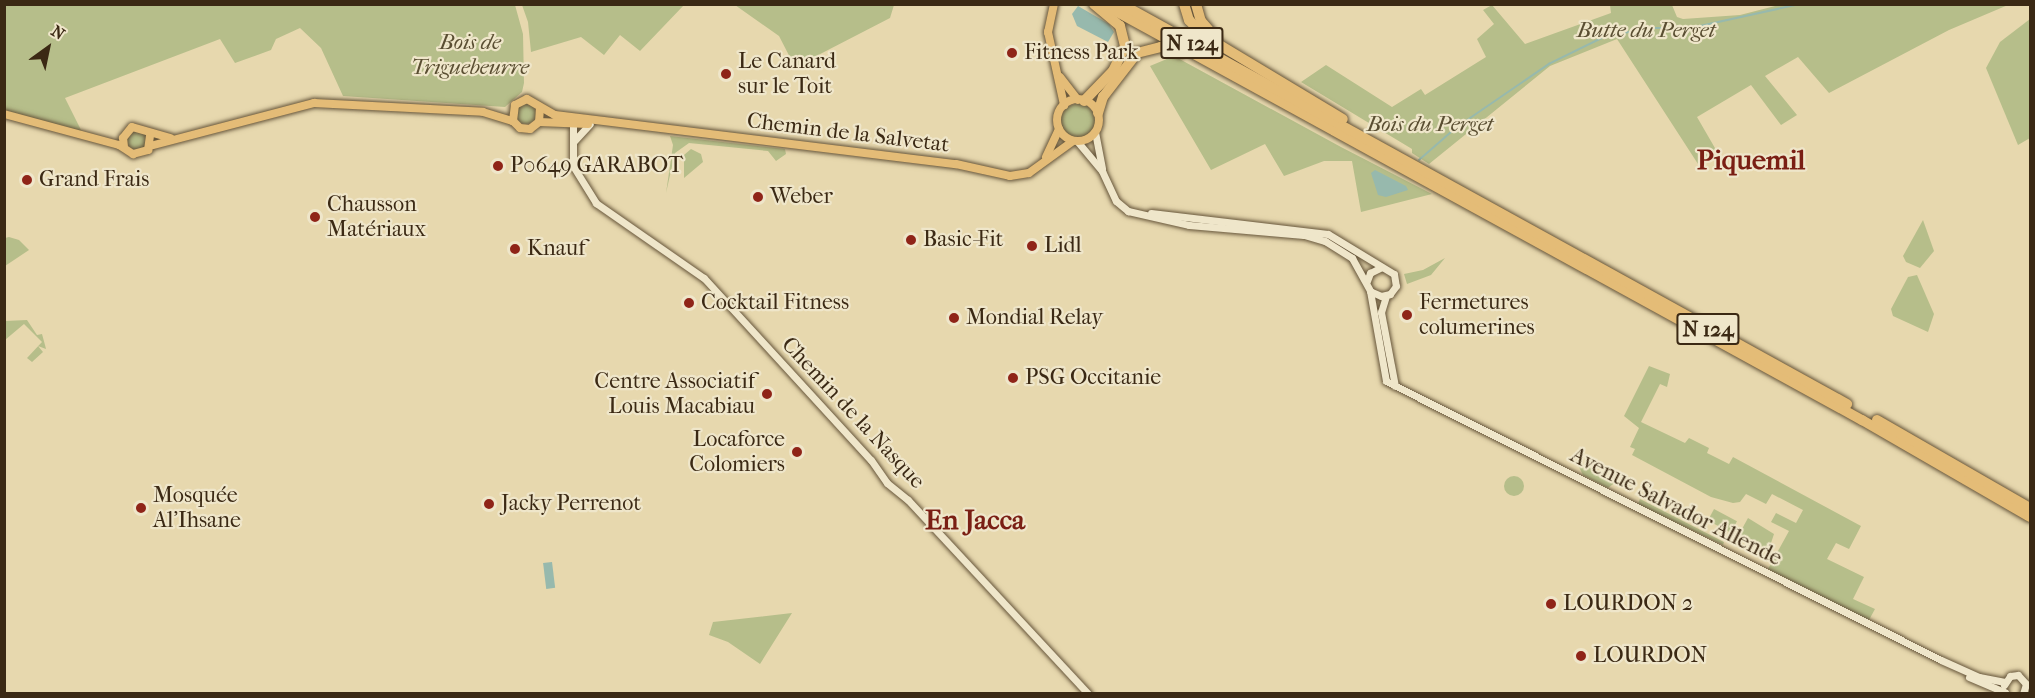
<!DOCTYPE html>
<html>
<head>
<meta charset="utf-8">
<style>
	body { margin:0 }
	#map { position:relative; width:2035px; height:698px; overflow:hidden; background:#e7d8ae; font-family:"IM FELL French Canon",serif }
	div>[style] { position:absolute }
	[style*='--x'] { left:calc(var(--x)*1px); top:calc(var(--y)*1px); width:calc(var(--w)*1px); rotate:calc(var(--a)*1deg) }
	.green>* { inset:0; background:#b6be8a; transform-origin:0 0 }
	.round { border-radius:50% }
	.water>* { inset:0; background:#97b9ad; transform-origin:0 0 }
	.stream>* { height:1.5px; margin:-0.75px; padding:0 0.75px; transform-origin:0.75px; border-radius:0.75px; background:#97b9ad }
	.roads { filter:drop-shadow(0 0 2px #66553a) drop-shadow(0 0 2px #66553a) }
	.minor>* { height:7px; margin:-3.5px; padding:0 3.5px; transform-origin:3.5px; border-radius:3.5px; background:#efe6ca }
	.major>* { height:8px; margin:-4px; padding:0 4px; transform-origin:4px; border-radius:4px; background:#e4bc77 }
	.major>.ring { margin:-4px; padding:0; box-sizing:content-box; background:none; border:8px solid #e4bc77; border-radius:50% }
	.highway>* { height:10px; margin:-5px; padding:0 5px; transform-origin:5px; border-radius:5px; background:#e4bc77 }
	.dots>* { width:16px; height:16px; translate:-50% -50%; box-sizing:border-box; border:3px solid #efe6ca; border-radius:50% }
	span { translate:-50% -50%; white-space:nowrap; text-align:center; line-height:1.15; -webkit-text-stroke:4.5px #efe6ca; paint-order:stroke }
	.shield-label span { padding:2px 4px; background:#efe6ca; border:2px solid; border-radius:4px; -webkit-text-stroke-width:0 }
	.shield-label { font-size:21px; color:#3b2914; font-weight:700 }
	.park-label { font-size:22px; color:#5a4e32; font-style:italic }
	.poi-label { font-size:22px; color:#3b2914 }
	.left { translate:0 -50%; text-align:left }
	.right { translate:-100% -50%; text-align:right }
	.street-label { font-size:22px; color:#3b2914 }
	.district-label { font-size:28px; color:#7a1f14; font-weight:700 }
	.frame { position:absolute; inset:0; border:6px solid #3b2914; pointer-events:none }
	.north { position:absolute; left:18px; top:18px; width:60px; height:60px; -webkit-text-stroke:4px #efe6ca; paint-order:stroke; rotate:33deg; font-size:16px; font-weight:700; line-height:24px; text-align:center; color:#3b2914 }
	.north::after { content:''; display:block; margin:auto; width:21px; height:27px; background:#3b2914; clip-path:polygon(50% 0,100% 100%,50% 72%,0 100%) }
</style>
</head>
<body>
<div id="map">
	<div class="green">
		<div style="clip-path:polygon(5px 5px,515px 5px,523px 34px,524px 83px,522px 92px,505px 107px,343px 96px,321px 48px,300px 28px,276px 39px,271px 50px,235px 63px,220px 39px,65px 98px,82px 132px,5px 110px)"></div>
		<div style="clip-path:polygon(522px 5px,684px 5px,640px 51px,620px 35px,604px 55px,581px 37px,531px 52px,528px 22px)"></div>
		<div style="clip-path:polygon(735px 5px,894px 5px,890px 18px,795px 67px,779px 36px)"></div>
		<div style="clip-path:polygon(1779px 5px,2008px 5px,1949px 30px,1829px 93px,1798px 57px,1765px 76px,1797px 115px,1781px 125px,1751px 85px,1697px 117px,1719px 155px,1698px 164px,1617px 39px,1550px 66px,1429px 164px,1412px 153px,1412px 149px,1301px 82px,1326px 65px,1392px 107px,1421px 89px,1425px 95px,1486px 57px,1477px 39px,1494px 24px,1483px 10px,1492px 5px,1525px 44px,1611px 13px,1610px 5px,1672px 5px,1677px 17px,1683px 19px,1740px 15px)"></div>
		<div style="clip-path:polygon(2030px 19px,2030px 138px,2018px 145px,1986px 68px,2000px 42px)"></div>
		<div style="clip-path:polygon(1174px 56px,1341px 147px,1432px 194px,1361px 212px,1352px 161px,1324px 161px,1284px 176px,1265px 144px,1211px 170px,1150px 66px)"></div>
		<div class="round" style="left:516px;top:104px;width:20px;height:20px"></div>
		<div class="round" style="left:1061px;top:104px;width:34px;height:34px"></div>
		<div class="round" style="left:127px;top:130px;width:20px;height:20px"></div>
		<div style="clip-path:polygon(670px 136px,785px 149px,786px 154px,776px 161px,768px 151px,689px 143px,675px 153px,666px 193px,673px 145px)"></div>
		<div style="clip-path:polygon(691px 149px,701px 154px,703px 162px,684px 178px,684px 155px)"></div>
		<div style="clip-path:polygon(1923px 220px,1934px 251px,1920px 268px,1906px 262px,1903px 256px)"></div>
		<div style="clip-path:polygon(9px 237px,19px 240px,29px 250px,5px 266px,5px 238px)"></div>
		<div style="clip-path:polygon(1445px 258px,1431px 275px,1407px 284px,1404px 274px,1423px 270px)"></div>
		<div style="clip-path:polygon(1917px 275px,1934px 314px,1928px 332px,1893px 316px,1891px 309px,1908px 277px)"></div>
		<div style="clip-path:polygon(27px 320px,37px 335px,42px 334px,45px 345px,46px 349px,38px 346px,43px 352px,32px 362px,27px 358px,42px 342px,24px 324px,5px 340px,5px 321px)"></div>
		<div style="clip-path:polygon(1649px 366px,1670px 374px,1667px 387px,1660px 384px,1641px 422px,1685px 443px,1689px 438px,1709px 448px,1707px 453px,1729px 464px,1733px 457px,1861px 526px,1849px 549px,1836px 543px,1827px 559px,1864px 577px,1853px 599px,1875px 609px,1869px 620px,1768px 569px,1789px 531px,1771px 522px,1776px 513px,1796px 523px,1803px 510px,1772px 494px,1766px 504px,1746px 494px,1740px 502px,1733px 503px,1711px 497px,1632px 455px,1635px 449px,1630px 447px,1639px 428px,1624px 416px)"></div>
		<div style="clip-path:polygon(1576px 461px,1617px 481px,1608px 488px,1583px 475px)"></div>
		<div class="round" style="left:1504px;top:476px;width:20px;height:20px"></div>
		<div style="clip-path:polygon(1641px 496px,1640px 499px,1724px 542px,1723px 545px,1638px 504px)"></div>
		<div style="left:1714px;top:509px;width:26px;height:13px;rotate:28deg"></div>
		<div style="clip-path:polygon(1748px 518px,1774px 534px,1768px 552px,1737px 538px)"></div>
		<div style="clip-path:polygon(792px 613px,760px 664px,728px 642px,709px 635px,713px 622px)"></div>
	</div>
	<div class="water">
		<div style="clip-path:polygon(1078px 6px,1109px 24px,1114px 32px,1108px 42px,1077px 26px,1072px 14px)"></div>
		<div style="clip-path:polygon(1375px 170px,1406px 186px,1408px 190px,1386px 197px,1378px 195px,1371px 173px)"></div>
		<div style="left:552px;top:562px;width:26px;height:9px;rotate:83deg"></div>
	</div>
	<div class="stream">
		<div style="--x:1419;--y:160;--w:50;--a:-41"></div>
		<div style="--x:1457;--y:127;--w:112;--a:-34.4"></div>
		<div style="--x:1549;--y:64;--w:64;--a:-26.2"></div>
		<div style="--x:1606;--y:36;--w:47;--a:-9.9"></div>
		<div style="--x:1652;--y:28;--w:39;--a:0"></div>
		<div style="--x:1691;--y:28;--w:112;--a:-12.4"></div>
	</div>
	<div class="roads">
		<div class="minor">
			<div style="--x:573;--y:123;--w:43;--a:90"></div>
			<div style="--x:573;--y:166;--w:44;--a:58.1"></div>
			<div style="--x:596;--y:203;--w:131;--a:34.8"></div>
			<div style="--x:704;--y:278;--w:247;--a:47.5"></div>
			<div style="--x:871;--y:460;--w:28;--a:55"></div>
			<div style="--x:887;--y:483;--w:27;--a:39"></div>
			<div style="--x:908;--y:500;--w:265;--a:47.1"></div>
			<div style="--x:1095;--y:132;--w:37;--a:79"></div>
			<div style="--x:574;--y:141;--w:23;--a:-47"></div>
			<div style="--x:1077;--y:141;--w:39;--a:50"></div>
			<div style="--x:1102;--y:171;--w:33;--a:65"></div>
			<div style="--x:1116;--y:201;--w:16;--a:40"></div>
			<div style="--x:1128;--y:211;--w:63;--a:12.9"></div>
			<div style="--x:1189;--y:225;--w:115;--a:5"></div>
			<div style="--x:1304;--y:235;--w:22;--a:16"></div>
			<div style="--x:1325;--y:241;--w:32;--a:32"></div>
			<div style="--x:1352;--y:258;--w:38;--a:61"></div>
			<div style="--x:1370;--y:291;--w:91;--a:79.9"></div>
			<div style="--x:1386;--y:381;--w:621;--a:26.69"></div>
			<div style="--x:1941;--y:660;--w:42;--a:24.1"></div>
			<div style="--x:1979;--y:677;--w:25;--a:11"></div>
			<div style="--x:1151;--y:213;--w:178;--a:6.8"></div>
			<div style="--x:1328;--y:234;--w:77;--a:31.2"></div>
			<div style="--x:1394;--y:274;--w:12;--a:81"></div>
			<div style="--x:1396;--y:286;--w:10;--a:127"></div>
			<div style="--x:1390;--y:294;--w:9;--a:167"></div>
			<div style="--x:1381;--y:296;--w:12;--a:-156"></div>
			<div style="--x:1367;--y:281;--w:9;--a:-69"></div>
			<div style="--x:1370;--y:273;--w:13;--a:-27"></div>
			<div style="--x:1386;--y:296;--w:17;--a:107"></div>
			<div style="--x:1381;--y:312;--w:75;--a:79.3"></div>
			<div style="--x:1969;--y:677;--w:39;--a:23"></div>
			<div style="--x:2004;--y:685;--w:11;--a:-56"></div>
			<div style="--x:2010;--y:676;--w:8;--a:-7"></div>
			<div style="--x:2018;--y:675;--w:12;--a:48"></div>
			<div style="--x:2026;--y:684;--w:10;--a:107"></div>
		</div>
		<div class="major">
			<div style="--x:1054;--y:4;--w:29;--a:102"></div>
			<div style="--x:1048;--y:32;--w:75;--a:77.6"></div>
			<div style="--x:1060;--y:77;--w:29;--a:52"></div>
			<div class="ring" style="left:1057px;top:99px;width:34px;height:34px"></div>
			<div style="--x:540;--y:108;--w:14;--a:94"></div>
			<div style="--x:539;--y:122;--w:11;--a:142"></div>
			<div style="--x:530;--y:129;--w:10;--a:-174"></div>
			<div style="--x:520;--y:128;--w:10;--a:-135"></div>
			<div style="--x:513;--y:121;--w:16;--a:-83"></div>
			<div style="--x:515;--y:105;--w:13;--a:-27"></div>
			<div style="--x:527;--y:99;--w:32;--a:30"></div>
			<div style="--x:555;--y:115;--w:404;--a:7"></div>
			<div style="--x:956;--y:164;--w:55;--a:12.5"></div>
			<div style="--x:1010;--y:176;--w:19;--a:-9"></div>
			<div style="--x:1029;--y:173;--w:54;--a:-36"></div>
			<div style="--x:4;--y:114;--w:119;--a:15.1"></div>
			<div style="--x:119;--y:145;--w:17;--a:33"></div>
			<div style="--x:133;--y:154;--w:16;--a:-15"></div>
			<div style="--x:148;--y:150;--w:15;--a:-82"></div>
			<div style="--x:539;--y:122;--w:49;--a:2.3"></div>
			<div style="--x:150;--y:146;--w:170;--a:-14.7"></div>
			<div style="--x:314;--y:103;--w:169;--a:3"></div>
			<div style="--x:483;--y:112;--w:31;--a:17"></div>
			<div style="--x:124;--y:147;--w:9;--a:-96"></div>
			<div style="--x:123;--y:138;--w:14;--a:-51"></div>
			<div style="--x:132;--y:127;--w:40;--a:16"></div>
			<div style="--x:1046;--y:157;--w:31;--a:-65"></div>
		</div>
		<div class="highway">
			<div style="--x:1103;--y:4;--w:866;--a:28.73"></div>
			<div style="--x:1862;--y:420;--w:194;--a:30"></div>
			<div style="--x:1121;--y:4;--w:829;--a:28.85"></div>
			<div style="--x:1184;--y:4;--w:17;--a:73"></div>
			<div style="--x:1189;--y:20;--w:21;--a:47"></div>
			<div style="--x:1203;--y:35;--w:163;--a:31"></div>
			<div style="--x:1196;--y:4;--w:18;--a:74"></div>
			<div style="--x:1201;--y:21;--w:23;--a:49"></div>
			<div style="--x:1084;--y:101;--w:42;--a:-46"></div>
			<div style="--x:1113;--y:71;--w:28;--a:-64"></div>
			<div style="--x:1125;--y:46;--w:21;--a:-104"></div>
			<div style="--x:1120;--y:26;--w:34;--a:-140"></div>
			<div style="--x:1098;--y:113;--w:17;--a:-73"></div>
			<div style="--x:1103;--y:97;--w:56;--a:-52.3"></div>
			<div style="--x:1137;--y:53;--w:25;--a:-14"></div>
			<div style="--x:1161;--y:47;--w:21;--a:17"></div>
			<div style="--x:1877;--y:420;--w:177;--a:29.9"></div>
		</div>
	</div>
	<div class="dots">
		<div style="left:1012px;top:53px;background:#8f2418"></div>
		<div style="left:726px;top:74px;background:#8f2418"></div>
		<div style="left:498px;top:166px;background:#8f2418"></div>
		<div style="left:27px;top:180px;background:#8f2418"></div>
		<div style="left:758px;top:197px;background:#8f2418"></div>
		<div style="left:315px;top:217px;background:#8f2418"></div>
		<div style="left:911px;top:240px;background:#8f2418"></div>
		<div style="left:1032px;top:246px;background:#8f2418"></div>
		<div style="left:515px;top:249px;background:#8f2418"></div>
		<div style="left:689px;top:303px;background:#8f2418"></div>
		<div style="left:1407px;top:315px;background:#8f2418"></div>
		<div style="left:954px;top:318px;background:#8f2418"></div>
		<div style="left:1013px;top:378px;background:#8f2418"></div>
		<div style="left:767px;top:394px;background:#8f2418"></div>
		<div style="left:797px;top:452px;background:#8f2418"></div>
		<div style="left:489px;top:504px;background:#8f2418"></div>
		<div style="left:141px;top:508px;background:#8f2418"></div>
		<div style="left:1551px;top:604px;background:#8f2418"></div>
		<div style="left:1581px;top:656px;background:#8f2418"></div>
	</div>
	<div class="shield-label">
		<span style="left:1192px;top:43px">N 124</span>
		<span style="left:1708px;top:329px">N 124</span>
	</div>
	<div class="park-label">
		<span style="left:1646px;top:31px">Butte du Perget</span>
		<span style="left:470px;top:55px">Bois de<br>Triguebeurre</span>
		<span style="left:1430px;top:125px">Bois du Perget</span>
	</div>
	<div class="poi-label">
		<span class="left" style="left:1024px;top:53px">Fitness Park</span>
		<span class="left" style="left:738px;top:74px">Le Canard<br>sur le Toit</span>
		<span class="left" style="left:510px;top:166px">P0649 GARABOT</span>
		<span class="left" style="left:39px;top:180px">Grand Frais</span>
		<span class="left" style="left:770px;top:197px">Weber</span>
		<span class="left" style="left:327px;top:217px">Chausson<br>Matériaux</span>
		<span class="left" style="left:923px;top:240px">Basic-Fit</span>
		<span class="left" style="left:1044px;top:246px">Lidl</span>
		<span class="left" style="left:527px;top:249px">Knauf</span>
		<span class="left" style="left:1419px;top:315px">Fermetures<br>columerines</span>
		<span class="left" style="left:701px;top:303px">Cocktail Fitness</span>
		<span class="left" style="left:966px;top:318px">Mondial Relay</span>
		<span class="left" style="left:1025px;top:378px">PSG Occitanie</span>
		<span class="right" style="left:755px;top:394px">Centre Associatif<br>Louis Macabiau</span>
		<span class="right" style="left:785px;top:452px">Locaforce<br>Colomiers</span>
		<span class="left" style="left:153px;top:508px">Mosquée<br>Al'Ihsane</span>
		<span class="left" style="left:501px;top:504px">Jacky Perrenot</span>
		<span class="left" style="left:1563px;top:604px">LOURDON 2</span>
		<span class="left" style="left:1593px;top:656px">LOURDON</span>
	</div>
	<div class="street-label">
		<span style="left:848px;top:133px;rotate:7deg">Chemin de la Salvetat</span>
		<span style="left:853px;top:413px;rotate:47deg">Chemin de la Nasque</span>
		<span style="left:1676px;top:507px;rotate:27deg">Avenue Salvador Allende</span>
	</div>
	<div class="district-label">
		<span style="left:1751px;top:160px">Piquemil</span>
		<span style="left:975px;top:520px">En Jacca</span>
	</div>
	<div class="frame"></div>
	<div class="north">N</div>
</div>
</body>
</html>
